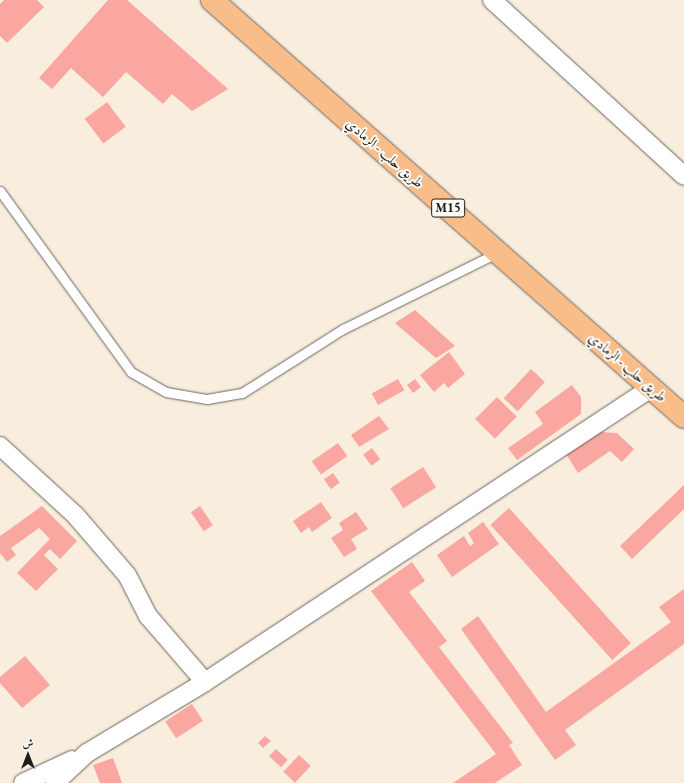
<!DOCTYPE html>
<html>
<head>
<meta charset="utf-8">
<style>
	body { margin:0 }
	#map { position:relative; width:684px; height:783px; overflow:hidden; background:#f9eddd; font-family:"EB Garamond",Amiri,serif }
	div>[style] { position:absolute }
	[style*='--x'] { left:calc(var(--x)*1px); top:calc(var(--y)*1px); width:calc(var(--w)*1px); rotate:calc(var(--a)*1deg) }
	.building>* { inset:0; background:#f9a7a0; transform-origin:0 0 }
	.roads { filter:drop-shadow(0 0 1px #696560) drop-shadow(0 0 1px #696560) }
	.lane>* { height:9px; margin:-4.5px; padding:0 4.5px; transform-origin:4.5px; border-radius:4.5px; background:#fff }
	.street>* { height:18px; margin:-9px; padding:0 9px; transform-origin:9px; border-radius:9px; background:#fff }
	.highway>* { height:22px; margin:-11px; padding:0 11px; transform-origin:11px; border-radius:11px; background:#f8bd89 }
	span { translate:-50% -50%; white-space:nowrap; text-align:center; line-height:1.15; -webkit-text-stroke:4px #fdfcf7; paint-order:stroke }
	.shield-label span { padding:1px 3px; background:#fdfcf7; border:1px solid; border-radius:3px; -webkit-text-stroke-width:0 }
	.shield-label { font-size:13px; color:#1c1c1c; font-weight:700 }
	.street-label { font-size:14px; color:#1c1c1c }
	.north { position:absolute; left:8px; top:735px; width:40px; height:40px; -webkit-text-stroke:3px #fdfcf7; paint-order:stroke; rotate:0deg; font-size:11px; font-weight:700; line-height:16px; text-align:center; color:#1c1c1c }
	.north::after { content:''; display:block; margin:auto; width:14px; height:18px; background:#1c1c1c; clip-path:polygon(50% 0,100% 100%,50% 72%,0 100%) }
</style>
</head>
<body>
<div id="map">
	<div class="building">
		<div style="clip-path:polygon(4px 0,37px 0,44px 7px,7px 43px,0 36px,0 4px)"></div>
		<div style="clip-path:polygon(108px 0,127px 0,228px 89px,192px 111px,172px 94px,163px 104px,126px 72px,103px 97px,71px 68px,52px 89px,39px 78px)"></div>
		<div style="left:107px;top:102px;width:31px;height:28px;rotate:53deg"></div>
		<div style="clip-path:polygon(415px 310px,455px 346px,436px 358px,395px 323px)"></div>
		<div style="clip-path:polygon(449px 352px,465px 374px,448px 388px,444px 383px,434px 392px,420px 375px)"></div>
		<div style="left:531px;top:369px;width:19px;height:40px;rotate:43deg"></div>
		<div style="left:398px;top:379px;width:13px;height:30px;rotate:61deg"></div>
		<div style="left:415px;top:379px;width:10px;height:10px;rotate:53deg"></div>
		<div style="clip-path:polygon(572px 385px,581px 397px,581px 414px,517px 460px,508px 448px,543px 424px,535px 412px)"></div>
		<div style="left:497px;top:397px;width:28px;height:31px;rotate:45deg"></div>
		<div style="clip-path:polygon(379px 416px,389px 429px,359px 447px,351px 435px)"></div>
		<div style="clip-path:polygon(600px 432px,617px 433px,634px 449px,622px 462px,610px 451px,578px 473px,566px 454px)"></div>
		<div style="left:338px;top:443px;width:16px;height:32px;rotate:55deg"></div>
		<div style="left:372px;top:448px;width:14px;height:11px;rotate:54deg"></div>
		<div style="left:423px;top:467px;width:24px;height:39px;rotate:57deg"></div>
		<div style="left:333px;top:473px;width:12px;height:11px;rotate:55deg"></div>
		<div style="clip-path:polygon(684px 485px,684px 509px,632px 559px,620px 546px)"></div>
		<div style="clip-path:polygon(321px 502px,332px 518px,312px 532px,309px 527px,301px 533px,293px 521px)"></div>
		<div style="clip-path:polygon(42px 506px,77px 541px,60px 559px,50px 549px,44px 555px,58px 569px,36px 591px,17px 573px,50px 539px,39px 528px,11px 548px,16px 555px,7px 562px,0 553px,0 536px)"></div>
		<div style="left:200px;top:506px;width:23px;height:11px;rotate:56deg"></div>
		<div style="left:509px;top:508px;width:182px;height:25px;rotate:48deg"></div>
		<div style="clip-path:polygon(356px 512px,368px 529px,351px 539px,357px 549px,344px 557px,331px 538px,343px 530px,339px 523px)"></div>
		<div style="clip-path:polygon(483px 522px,499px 544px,452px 577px,437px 555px,464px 536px,470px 546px,474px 543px,468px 533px)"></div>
		<div style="clip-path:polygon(412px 562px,425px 581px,409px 592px,447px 641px,439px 647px,513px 743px,509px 745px,522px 765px,495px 783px,453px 783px,496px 754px,371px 591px)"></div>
		<div style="clip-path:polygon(684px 589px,684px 644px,565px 730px,576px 745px,555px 760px,461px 629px,478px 616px,546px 712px,671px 622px,659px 607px)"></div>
		<div style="clip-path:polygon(25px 656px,50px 685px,22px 708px,0 683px,0 677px)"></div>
		<div style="left:192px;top:704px;width:20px;height:32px;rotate:57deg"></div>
		<div style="clip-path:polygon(265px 736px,271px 741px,263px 748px,258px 743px)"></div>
		<div style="left:276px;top:749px;width:16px;height:10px;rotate:43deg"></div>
		<div style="left:299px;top:755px;width:16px;height:23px;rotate:43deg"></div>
		<div style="clip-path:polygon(113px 758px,122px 783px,100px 783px,93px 765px)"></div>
	</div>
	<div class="roads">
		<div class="lane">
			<div style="--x:0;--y:191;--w:223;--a:54.1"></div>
			<div style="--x:131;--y:372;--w:40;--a:29.7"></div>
			<div style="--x:166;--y:392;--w:42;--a:9.7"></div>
			<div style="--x:207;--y:399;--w:36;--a:-10"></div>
			<div style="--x:242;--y:393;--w:120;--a:-32.4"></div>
			<div style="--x:343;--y:329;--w:172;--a:-26.3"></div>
		</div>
		<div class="street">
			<div style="--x:492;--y:0;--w:260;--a:42.5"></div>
			<div style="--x:0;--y:446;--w:103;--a:42.6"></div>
			<div style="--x:76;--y:516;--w:78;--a:49.2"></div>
			<div style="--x:127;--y:575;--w:46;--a:62.9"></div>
			<div style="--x:148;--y:616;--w:87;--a:49.2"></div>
			<div style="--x:23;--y:783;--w:54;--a:-25.1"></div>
			<div style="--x:55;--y:783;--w:44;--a:-43.2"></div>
			<div style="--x:87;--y:753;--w:138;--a:-31"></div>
			<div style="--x:205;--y:682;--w:534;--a:-33.39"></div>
		</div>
		<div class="highway">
			<div style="--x:212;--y:0;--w:630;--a:41.46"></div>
		</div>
	</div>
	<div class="shield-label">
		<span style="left:448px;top:208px">M15</span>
	</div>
	<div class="street-label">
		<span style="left:385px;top:153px;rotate:41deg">طريق حلب - الرمادي</span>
		<span style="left:628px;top:367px;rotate:41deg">طريق حلب - الرمادي</span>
	</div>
	<div class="north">ش</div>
</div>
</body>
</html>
